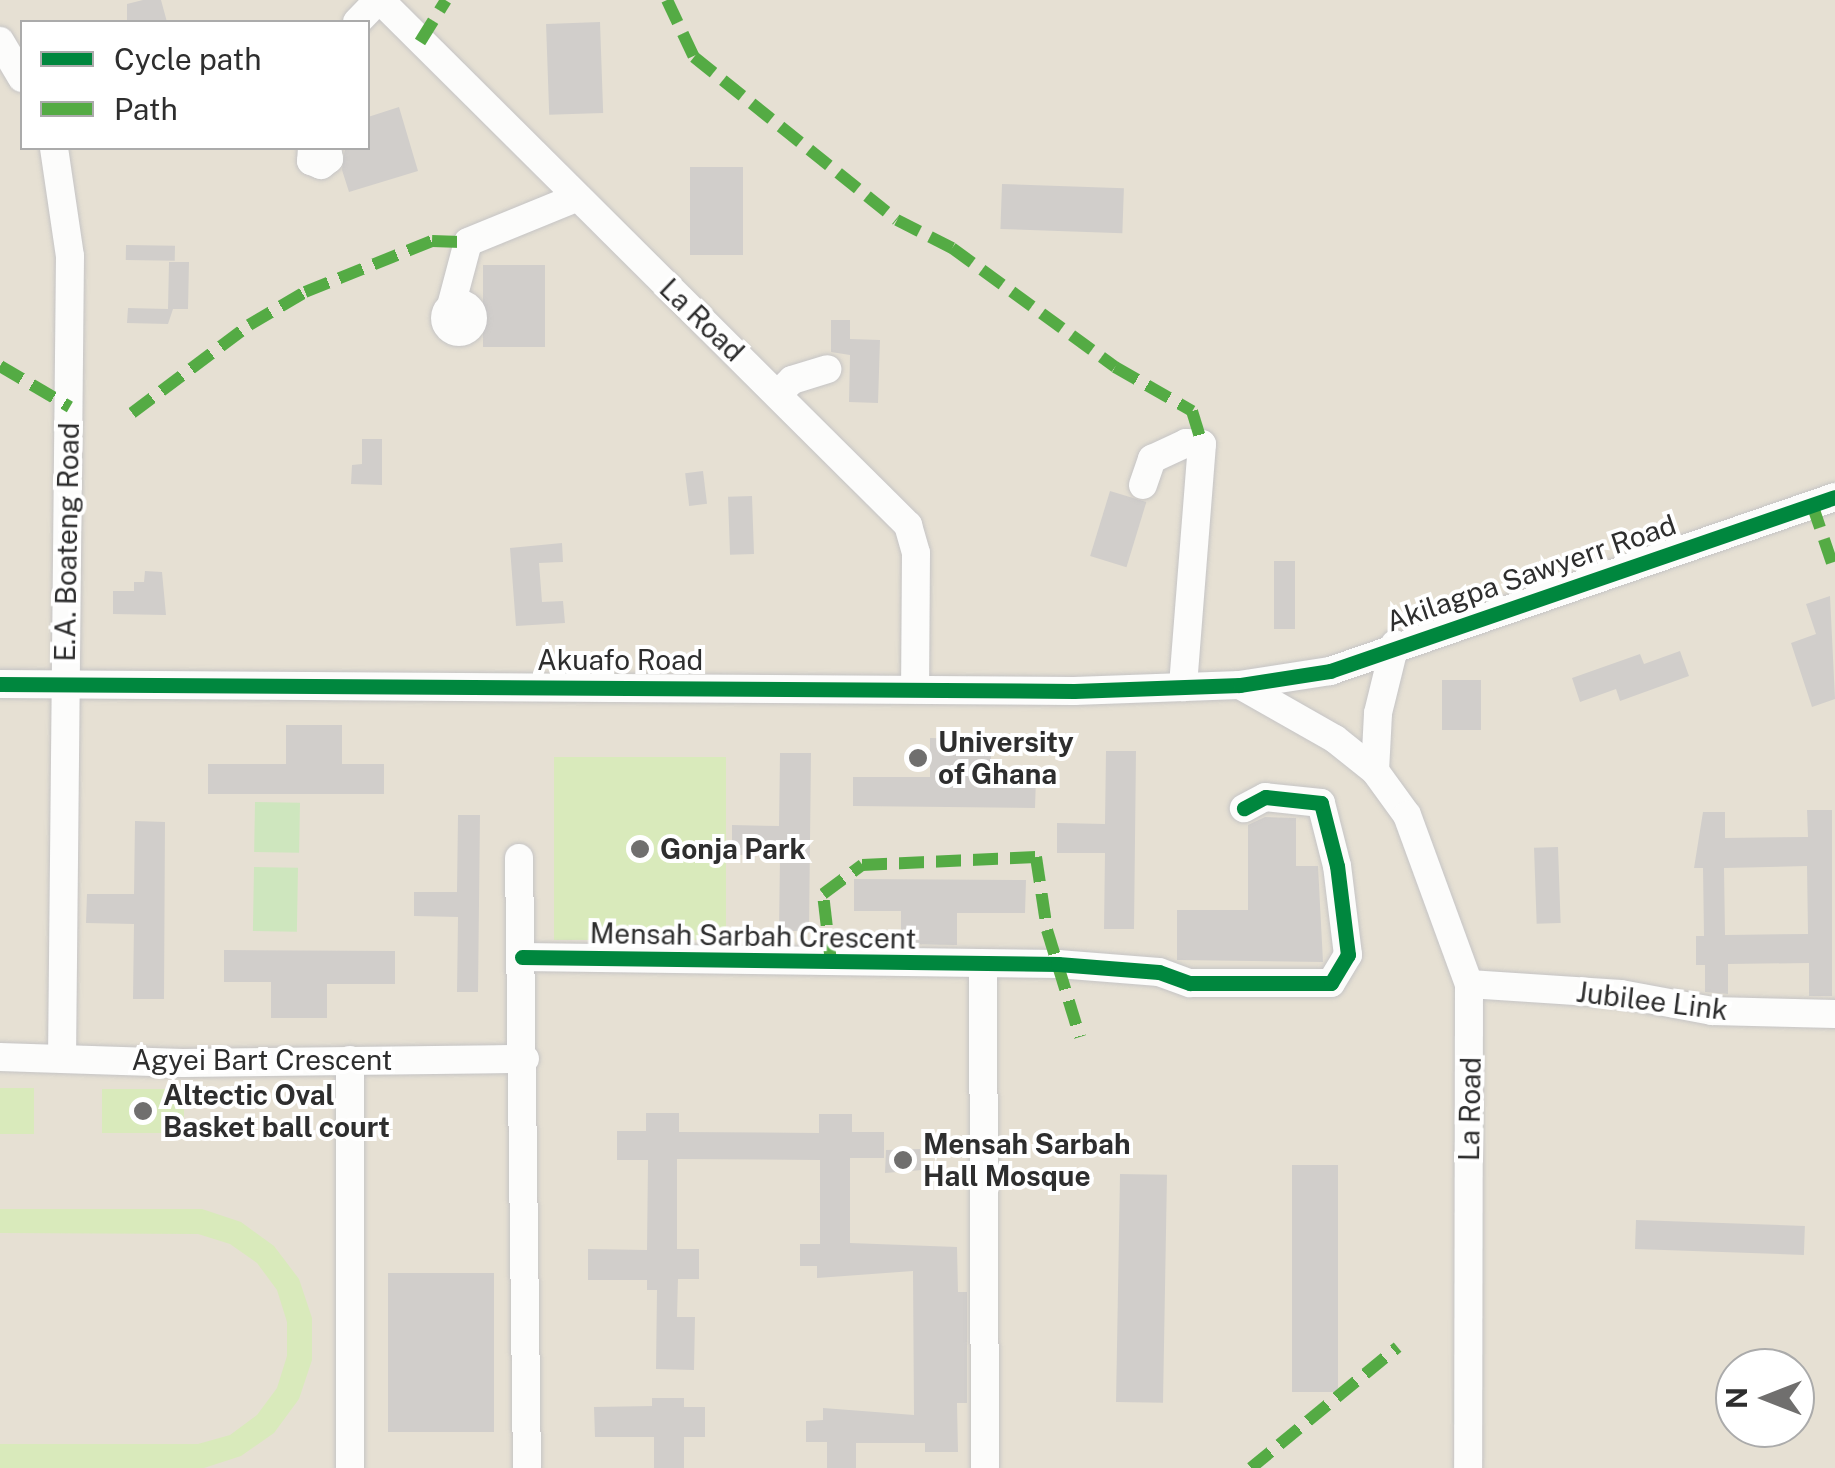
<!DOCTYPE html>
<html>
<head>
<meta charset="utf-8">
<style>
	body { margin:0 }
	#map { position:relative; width:1835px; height:1468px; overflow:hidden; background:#ece8e4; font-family:"Public Sans",sans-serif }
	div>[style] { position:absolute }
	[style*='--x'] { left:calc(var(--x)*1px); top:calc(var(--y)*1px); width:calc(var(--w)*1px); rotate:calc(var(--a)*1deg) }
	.education>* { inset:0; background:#e6e0d3 }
	.green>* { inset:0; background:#cee6be; transform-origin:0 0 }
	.pitch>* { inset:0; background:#d9eabb; transform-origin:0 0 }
	.building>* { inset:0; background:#d1cecb; transform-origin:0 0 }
	.roads { filter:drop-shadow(0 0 2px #c5c4c5) drop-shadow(0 0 2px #c5c4c5) }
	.minor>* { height:28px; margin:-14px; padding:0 14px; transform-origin:14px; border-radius:14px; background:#fcfcfb }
	.minor>.ring { margin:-14px; padding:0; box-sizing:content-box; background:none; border:28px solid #fcfcfb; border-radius:50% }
	.quiet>* { height:12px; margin-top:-6px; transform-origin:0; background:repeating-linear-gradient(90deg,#54ab44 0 25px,transparent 0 37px) }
	.cycleway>* { height:15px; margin:-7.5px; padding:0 7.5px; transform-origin:7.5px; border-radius:7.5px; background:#00873e }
	.dots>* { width:28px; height:28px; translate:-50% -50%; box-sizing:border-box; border:5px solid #fff; border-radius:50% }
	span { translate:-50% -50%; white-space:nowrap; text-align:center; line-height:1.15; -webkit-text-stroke:8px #fff; paint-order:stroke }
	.street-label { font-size:28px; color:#2e2e2e }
	.poi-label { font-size:28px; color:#2e2e2e; font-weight:700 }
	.left { translate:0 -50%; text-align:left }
	.legend { position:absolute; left:20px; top:20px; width:350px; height:130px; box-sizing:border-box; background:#fff; border:2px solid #ababab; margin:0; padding:12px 18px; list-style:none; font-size:30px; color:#2e2e2e }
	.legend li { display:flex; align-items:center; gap:20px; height:50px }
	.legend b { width:50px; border:2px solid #ababab }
	.north { position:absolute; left:1715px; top:1348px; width:100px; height:100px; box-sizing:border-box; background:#fff; border:2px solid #ababab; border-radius:50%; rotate:270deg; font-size:28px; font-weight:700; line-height:40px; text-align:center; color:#2e2e2e }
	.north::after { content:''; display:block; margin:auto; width:35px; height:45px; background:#706f6e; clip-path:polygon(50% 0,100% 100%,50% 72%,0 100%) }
</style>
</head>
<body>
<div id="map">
	<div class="education">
		<div style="clip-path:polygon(evenodd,0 0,1835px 0,1835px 1468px,0 1468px,0 0,22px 22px,368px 22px,368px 148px,22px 148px,22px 22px,0 0,1735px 1368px,1795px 1368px,1795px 1428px,1735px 1428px,1735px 1368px)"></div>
	</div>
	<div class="green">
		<div style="left:255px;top:802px;width:45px;height:50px;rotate:1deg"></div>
		<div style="left:254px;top:867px;width:44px;height:64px;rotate:1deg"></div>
	</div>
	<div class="pitch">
		<div style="left:726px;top:757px;width:183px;height:172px;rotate:90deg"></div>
		<div style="left:0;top:1088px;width:34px;height:46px"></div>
		<div style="left:184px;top:1089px;width:44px;height:82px;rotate:90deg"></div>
		<div style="clip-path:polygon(0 1209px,202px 1209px,241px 1222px,274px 1246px,299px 1279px,312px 1318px,312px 1360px,299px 1399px,274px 1433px,241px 1456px,204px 1468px,0 1468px,0 1444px,198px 1444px,230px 1435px,257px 1415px,277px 1388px,287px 1356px,287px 1322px,277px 1290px,257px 1263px,230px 1244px,198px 1234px,0 1233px)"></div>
	</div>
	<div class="building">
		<div style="clip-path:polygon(143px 0,161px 0,167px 22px,127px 22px,127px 4px)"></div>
		<div style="left:600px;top:22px;width:91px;height:54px;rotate:88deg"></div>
		<div style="clip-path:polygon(399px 107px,418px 171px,349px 192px,342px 170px,345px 148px,368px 148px,368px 117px)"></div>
		<div style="left:690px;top:167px;width:53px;height:88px"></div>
		<div style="left:1002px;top:184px;width:122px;height:45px;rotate:2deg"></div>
		<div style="left:126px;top:245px;width:49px;height:15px;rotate:1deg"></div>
		<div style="clip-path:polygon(169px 262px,189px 262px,188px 309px,173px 309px,168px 324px,127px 323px,128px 308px,168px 309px)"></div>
		<div style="left:483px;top:265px;width:62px;height:82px"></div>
		<div style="clip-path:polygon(831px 320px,850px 320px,850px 339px,880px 340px,878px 403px,849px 402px,850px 355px,831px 352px)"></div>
		<div style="clip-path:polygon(362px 439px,382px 439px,382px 485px,351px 484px,352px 465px,362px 464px)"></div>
		<div style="left:703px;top:471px;width:33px;height:18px;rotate:83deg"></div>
		<div style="left:1110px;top:491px;width:38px;height:68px;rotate:17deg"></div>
		<div style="left:752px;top:496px;width:58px;height:24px;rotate:88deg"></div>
		<div style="clip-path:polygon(562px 543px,563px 562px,539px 563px,542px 602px,563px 601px,565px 623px,516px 626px,510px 548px)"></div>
		<div style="left:1274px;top:561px;width:21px;height:68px"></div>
		<div style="clip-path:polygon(145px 571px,162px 572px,166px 615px,113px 614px,113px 591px,134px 591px,134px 582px,144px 582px)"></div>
		<div style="clip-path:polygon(1830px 596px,1835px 699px,1812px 707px,1791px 643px,1816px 634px,1806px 604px)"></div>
		<div style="clip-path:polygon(1680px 651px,1689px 676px,1620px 701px,1616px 689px,1580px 702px,1572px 678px,1640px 654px,1644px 664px)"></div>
		<div style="left:1442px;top:680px;width:39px;height:50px"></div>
		<div style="clip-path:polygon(286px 725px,342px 725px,342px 764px,384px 764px,384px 794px,208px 794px,208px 764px,286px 764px)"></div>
		<div style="clip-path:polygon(930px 738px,991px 739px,991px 776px,1036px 777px,1035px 808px,853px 806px,853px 777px,930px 777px)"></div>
		<div style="clip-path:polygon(1106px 751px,1136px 751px,1134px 929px,1104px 929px,1105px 853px,1057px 853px,1057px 823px,1105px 824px)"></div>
		<div style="clip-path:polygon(780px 753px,811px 753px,809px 931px,779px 931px,780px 855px,732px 855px,732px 825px,779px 826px)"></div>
		<div style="clip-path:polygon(evenodd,1807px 810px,1832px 810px,1832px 996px,1809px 996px,1809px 963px,1728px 964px,1728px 994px,1705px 992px,1705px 965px,1696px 965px,1696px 936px,1704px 936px,1703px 868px,1694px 868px,1703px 812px,1725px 812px,1725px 838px,1808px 837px,1807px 810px,1807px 866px,1808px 934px,1725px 935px,1724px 868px,1807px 866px)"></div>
		<div style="clip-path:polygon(458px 815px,480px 815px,478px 992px,457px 992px,458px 917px,414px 916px,414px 892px,457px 892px)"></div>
		<div style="clip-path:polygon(1265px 817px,1296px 818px,1296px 866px,1318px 866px,1323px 962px,1177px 960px,1177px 910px,1248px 910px,1248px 825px)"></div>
		<div style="clip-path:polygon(135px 821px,165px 822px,164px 999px,133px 999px,134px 924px,86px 923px,87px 894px,134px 894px)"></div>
		<div style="left:1558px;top:847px;width:76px;height:24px;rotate:88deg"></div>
		<div style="clip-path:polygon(854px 879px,1026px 880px,1025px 913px,957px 913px,957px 945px,901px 944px,901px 911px,854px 911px)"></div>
		<div style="clip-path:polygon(224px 950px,395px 951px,395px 984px,327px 984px,327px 1018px,271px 1018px,271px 982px,224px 982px)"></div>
		<div style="clip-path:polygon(646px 1113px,679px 1113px,679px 1132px,819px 1133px,819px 1114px,852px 1114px,852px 1132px,884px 1132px,884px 1158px,850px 1158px,850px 1243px,957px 1247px,958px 1292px,967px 1292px,967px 1403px,957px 1403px,958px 1452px,925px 1452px,925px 1443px,856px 1443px,856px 1468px,827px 1468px,827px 1442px,806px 1442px,806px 1421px,823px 1420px,823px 1408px,914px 1415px,913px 1271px,817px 1278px,817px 1266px,800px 1266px,800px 1244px,820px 1244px,820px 1160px,677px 1159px,677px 1249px,699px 1249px,699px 1279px,678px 1279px,677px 1317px,695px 1317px,694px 1370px,656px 1369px,657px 1290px,647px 1290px,647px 1280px,588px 1280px,588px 1249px,647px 1250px,648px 1160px,617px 1160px,617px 1131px,646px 1131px)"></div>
		<div style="clip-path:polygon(920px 1149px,922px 1170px,885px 1173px,886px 1150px)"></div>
		<div style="left:1292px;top:1165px;width:46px;height:227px"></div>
		<div style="left:1120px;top:1174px;width:47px;height:228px;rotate:1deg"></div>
		<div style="left:1636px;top:1220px;width:169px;height:29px;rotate:2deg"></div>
		<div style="left:388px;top:1273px;width:106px;height:159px"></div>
		<div style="clip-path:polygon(652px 1398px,684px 1398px,684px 1407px,705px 1407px,705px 1437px,684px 1437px,684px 1468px,654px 1468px,654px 1437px,595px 1437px,594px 1407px,652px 1406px)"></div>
	</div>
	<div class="roads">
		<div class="minor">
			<div style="--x:380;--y:0;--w:745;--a:44.84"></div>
			<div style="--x:908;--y:525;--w:29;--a:74"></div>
			<div style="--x:916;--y:553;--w:134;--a:90.4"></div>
			<div style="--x:357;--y:22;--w:30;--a:-46"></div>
			<div style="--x:0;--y:41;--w:43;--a:59.3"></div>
			<div style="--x:54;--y:148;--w:109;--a:81.6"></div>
			<div style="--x:70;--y:256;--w:802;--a:90.57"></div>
			<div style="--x:312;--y:148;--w:13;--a:94"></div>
			<div style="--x:311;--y:161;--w:11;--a:22"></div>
			<div style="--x:321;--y:165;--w:10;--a:-37"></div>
			<div style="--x:329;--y:159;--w:11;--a:-100"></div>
			<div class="ring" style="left:445px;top:304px;width:0;height:0"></div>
			<div style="--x:451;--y:306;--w:66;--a:-75.1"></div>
			<div style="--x:468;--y:242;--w:117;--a:-22.2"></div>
			<div style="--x:779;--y:393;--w:18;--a:-45"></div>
			<div style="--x:792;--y:380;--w:37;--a:-17"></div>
			<div style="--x:1143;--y:485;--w:28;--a:-71"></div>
			<div style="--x:1152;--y:459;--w:38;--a:-25"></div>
			<div style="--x:1186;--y:443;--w:16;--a:4"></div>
			<div style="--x:1202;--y:444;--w:244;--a:94.5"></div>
			<div style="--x:0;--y:684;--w:1074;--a:0.37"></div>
			<div style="--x:1074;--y:691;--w:166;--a:-2.1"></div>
			<div style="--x:1240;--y:685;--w:91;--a:-8.8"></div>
			<div style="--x:1330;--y:671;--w:534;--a:-19.01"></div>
			<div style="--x:1240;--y:685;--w:109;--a:29.6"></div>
			<div style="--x:1335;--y:739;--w:51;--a:38.7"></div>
			<div style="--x:1375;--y:771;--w:54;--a:54"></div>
			<div style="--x:1407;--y:815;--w:180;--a:69.9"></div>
			<div style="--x:1469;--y:984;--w:484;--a:90.1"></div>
			<div style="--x:1375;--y:771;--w:58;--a:-87"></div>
			<div style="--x:1378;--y:713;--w:71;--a:-76.2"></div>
			<div style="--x:519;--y:858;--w:610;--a:89.25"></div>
			<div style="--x:522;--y:957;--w:536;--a:0.75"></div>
			<div style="--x:1058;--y:964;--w:101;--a:4.5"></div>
			<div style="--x:1159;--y:972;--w:33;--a:20"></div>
			<div style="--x:1190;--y:983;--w:141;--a:0"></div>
			<div style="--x:1331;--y:983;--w:33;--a:-59"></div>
			<div style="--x:1348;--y:955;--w:90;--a:-97"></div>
			<div style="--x:1337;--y:866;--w:65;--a:-104.3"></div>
			<div style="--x:1321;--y:803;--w:56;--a:-173.9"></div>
			<div style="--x:1265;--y:797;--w:24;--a:152"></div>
			<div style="--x:983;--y:967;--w:501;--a:89.77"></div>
			<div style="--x:1469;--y:984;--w:152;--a:3.8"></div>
			<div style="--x:1621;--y:994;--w:93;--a:10.6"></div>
			<div style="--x:1712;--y:1011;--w:123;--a:1.4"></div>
			<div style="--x:0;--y:1057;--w:183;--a:1.9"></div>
			<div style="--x:183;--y:1063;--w:342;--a:-0.7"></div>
			<div style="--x:350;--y:1468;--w:408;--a:-90"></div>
		</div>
	</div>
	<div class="quiet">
		<div style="--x:667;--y:0;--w:63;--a:64.7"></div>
		<div style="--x:694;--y:57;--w:260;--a:38.8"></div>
		<div style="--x:897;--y:220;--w:62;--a:27"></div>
		<div style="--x:952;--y:248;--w:202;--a:36.1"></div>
		<div style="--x:1115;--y:367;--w:89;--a:29.7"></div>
		<div style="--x:1192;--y:411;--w:34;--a:73"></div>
		<div style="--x:420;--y:42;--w:49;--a:-58.2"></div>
		<div style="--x:0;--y:366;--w:81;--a:30.4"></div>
		<div style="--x:132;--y:413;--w:146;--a:-36.9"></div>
		<div style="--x:249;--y:325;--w:65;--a:-30.5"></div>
		<div style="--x:305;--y:292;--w:137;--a:-21.9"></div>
		<div style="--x:432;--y:241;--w:36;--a:2"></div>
		<div style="--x:1812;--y:504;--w:72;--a:71.3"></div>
		<div style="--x:831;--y:962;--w:68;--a:-96.7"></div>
		<div style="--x:823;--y:894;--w:49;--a:-36.6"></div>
		<div style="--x:862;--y:865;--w:174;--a:-2.6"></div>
		<div style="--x:1036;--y:857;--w:74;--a:81.4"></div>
		<div style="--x:1047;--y:930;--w:112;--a:72.9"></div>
		<div style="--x:1251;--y:1468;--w:190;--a:-39.5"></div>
	</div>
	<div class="cycleway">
		<div style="--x:0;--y:684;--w:1074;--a:0.37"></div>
		<div style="--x:1074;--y:691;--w:166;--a:-2.1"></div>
		<div style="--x:1240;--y:685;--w:91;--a:-8.8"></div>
		<div style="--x:1330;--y:671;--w:534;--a:-19.01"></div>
		<div style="--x:522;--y:957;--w:536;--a:0.75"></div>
		<div style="--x:1058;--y:964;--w:101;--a:4.5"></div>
		<div style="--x:1159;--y:972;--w:33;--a:20"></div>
		<div style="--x:1190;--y:983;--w:141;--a:0"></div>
		<div style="--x:1331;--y:983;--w:33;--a:-59"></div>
		<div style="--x:1348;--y:955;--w:90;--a:-97"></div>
		<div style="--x:1337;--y:866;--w:65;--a:-104.3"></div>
		<div style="--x:1321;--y:803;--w:56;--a:-173.9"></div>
		<div style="--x:1265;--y:797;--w:24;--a:152"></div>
	</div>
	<div class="dots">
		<div style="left:918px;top:758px;background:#706f6e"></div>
		<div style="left:640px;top:849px;background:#706f6e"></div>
		<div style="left:143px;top:1111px;background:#706f6e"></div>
		<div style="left:903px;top:1160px;background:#706f6e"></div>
	</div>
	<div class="street-label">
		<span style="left:702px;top:320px;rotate:44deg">La Road</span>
		<span style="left:67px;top:542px;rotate:-89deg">E.A. Boateng Road</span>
		<span style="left:1531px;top:573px;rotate:-19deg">Akilagpa Sawyerr Road</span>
		<span style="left:620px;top:660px">Akuafo Road</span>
		<span style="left:753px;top:936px;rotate:1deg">Mensah Sarbah Crescent</span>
		<span style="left:1652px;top:1001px;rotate:7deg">Jubilee Link</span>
		<span style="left:262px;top:1060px">Agyei Bart Crescent</span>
		<span style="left:1470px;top:1109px;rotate:-89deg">La Road</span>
	</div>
	<div class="poi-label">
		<span class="left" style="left:938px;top:758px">University<br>of Ghana</span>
		<span class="left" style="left:660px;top:849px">Gonja Park</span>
		<span class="left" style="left:163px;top:1111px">Altectic Oval<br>Basket ball court</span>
		<span class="left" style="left:923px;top:1160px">Mensah Sarbah<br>Hall Mosque</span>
	</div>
	<ul class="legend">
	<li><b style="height:12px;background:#00873e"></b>Cycle path</li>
	<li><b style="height:12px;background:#54ab44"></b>Path</li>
	</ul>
	<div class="north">N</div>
</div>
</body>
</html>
